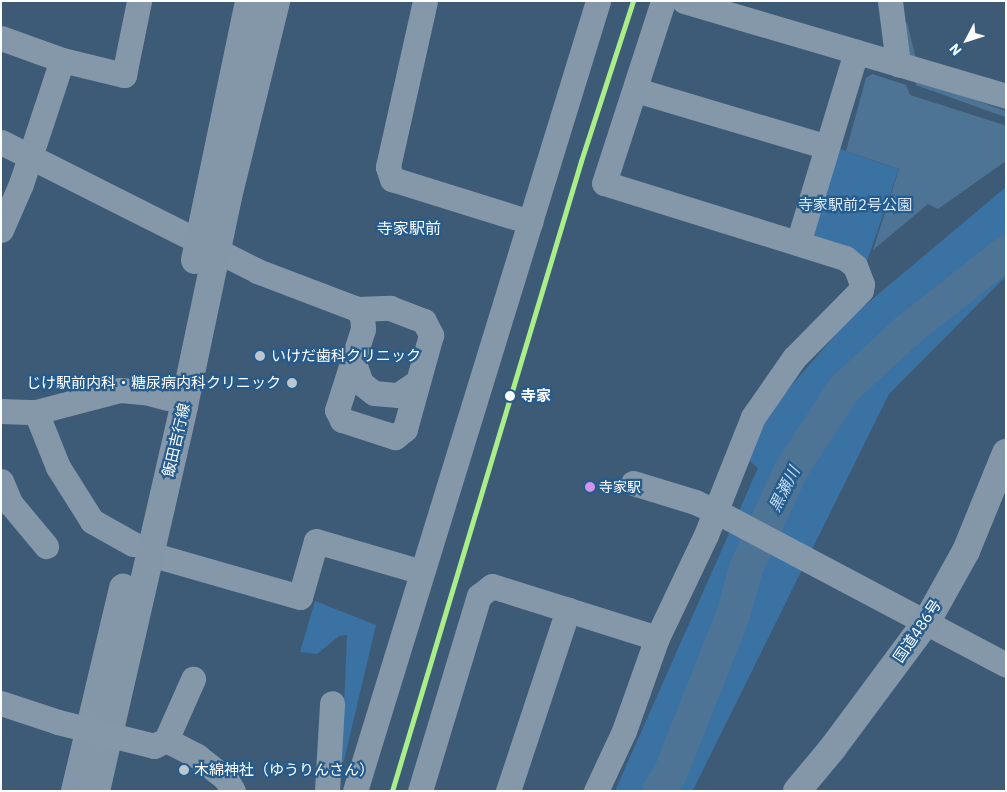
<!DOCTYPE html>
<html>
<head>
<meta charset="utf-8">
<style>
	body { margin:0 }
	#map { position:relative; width:1007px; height:792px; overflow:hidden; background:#3d5b76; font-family:"IBM Plex Sans","Noto Sans JP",sans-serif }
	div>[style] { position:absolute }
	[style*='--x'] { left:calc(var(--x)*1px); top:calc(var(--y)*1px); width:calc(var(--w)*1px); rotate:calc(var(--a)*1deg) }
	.green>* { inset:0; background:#3a72a3; transform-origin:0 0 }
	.water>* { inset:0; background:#4e7495 }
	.stream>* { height:5.5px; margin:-2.75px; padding:0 2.75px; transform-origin:2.75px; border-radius:2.75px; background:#4e7495 }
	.river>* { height:34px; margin:-17px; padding:0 17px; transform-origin:17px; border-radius:17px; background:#4e7495 }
	.minor>* { height:25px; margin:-12.5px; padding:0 12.5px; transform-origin:12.5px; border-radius:12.5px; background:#8498a9 }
	.major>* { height:28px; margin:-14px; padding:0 14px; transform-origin:14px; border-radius:14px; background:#8397a9 }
	.highway>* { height:28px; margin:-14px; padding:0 14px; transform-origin:14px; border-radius:14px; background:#8497a9 }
	.minor-bridge>* { height:25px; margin:-12.5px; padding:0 12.5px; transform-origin:12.5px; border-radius:12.5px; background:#8498a9 }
	.rail-1>* { height:5px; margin:-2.5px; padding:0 2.5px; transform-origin:2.5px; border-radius:2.5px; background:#aaee89 }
	.dots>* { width:14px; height:14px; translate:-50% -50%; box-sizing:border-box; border:2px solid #265c8d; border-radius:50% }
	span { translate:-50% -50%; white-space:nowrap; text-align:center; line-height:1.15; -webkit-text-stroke:4.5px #265c8d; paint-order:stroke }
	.bus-label { font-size:14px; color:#fff }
	.left { translate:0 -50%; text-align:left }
	.park-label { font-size:15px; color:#daeaf8 }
	.poi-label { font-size:15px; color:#fff }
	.right { translate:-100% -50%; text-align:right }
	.stop-label { font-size:15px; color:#fff; font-weight:700 }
	.street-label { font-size:15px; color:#fff }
	.neighbourhood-label { font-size:16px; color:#fff }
	.water-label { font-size:16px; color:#c1dcf2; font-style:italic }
	.frame { position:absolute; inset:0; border:2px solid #fff; pointer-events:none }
	.north { position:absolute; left:942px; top:15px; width:50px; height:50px; -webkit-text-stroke:4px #265c8d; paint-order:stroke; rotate:230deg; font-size:14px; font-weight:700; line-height:20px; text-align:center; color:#fff }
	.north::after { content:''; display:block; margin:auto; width:18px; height:22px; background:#fff; clip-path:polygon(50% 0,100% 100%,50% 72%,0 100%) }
</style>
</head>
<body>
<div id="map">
	<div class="green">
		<div style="left:840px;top:149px;width:62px;height:97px;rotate:19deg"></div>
		<div style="clip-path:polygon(1006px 187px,1006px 276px,889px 394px,695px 786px,692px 791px,615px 791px,758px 468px,746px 458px,759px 423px,851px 317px)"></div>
		<div style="clip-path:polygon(315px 601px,376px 625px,342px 769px,339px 731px,344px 707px,347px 635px,339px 636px,317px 654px,300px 652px)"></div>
	</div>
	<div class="water">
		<div style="clip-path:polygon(872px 74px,906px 85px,910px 95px,1004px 125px,1006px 128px,1006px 161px,938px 209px,928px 204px,873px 250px,899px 169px,846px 151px,866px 78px)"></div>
	</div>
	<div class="stream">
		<div style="--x:905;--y:25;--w:38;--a:76"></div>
		<div style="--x:917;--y:76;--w:7;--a:74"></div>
		<div style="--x:919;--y:83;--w:92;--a:19.6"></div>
	</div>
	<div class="river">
		<div style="--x:659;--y:791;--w:20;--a:-57"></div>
		<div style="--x:670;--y:774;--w:171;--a:-68.4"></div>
		<div style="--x:733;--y:615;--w:49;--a:-74.5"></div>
		<div style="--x:746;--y:568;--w:108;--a:-65.3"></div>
		<div style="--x:791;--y:470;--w:97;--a:-56.8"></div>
		<div style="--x:844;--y:389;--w:87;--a:-42.7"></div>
		<div style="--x:908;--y:330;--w:125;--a:-38.2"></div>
	</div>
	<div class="minor">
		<div style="--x:425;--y:1;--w:170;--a:102.6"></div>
		<div style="--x:388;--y:167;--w:13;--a:72"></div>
		<div style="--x:392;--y:179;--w:145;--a:17.3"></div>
		<div style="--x:684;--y:1;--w:336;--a:16.4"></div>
		<div style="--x:890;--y:1;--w:64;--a:82.8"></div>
		<div style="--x:1;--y:38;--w:65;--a:19.8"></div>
		<div style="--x:62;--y:60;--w:131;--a:108.3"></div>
		<div style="--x:21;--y:184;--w:50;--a:113.5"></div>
		<div style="--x:62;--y:60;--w:64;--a:13.6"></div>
		<div style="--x:124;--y:75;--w:76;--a:-78.5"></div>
		<div style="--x:636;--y:90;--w:199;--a:16.6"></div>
		<div style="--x:1;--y:142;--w:287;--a:26.7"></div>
		<div style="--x:257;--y:271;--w:107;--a:20.8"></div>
		<div style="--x:798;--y:243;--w:200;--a:-73.1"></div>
		<div style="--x:390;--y:308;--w:36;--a:21"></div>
		<div style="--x:424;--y:321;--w:16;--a:63"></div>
		<div style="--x:431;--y:335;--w:98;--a:105.5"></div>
		<div style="--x:405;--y:429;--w:13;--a:141"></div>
		<div style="--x:395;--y:437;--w:56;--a:-162.2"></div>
		<div style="--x:342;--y:420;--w:11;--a:-117"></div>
		<div style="--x:337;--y:410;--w:85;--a:-72.2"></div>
		<div style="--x:363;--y:329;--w:13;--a:-94"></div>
		<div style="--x:362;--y:316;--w:9;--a:-126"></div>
		<div style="--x:357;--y:309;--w:33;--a:-2"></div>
		<div style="--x:353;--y:360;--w:24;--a:71"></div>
		<div style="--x:361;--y:383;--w:16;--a:38"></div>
		<div style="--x:374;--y:393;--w:24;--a:5"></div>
		<div style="--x:398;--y:395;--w:23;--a:-34"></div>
		<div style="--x:1;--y:411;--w:35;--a:2"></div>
		<div style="--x:36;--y:412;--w:87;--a:-14.7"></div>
		<div style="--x:120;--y:390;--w:25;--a:5"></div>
		<div style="--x:145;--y:392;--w:23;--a:15"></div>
		<div style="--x:36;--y:412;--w:59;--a:68.2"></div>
		<div style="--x:58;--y:467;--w:64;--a:57.8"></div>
		<div style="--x:92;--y:521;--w:47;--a:29.3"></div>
		<div style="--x:1;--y:481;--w:25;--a:67"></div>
		<div style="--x:11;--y:504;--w:55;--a:50.2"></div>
		<div style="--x:633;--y:483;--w:65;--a:17"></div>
		<div style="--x:695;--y:502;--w:33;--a:25"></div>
		<div style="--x:725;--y:516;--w:318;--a:27.9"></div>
		<div style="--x:150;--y:554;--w:156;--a:16"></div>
		<div style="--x:300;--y:597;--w:58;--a:-74.1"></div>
		<div style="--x:316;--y:541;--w:110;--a:16.3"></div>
		<div style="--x:1;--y:703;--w:60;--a:18.4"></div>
		<div style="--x:166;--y:740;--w:35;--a:27"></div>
		<div style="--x:197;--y:756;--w:37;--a:38"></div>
		<div style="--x:226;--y:779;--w:14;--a:60"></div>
		<div style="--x:154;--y:746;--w:13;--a:-27"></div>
		<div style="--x:166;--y:740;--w:67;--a:-66.1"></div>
		<div style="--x:327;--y:791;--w:88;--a:-86.7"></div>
		<div style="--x:355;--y:791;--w:827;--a:-72.9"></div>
		<div style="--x:420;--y:791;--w:204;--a:-73.2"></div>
		<div style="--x:479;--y:596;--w:16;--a:-38"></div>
		<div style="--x:492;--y:586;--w:173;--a:17.5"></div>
		<div style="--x:508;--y:791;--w:191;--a:-71.7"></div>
		<div style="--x:596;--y:791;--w:66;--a:-65"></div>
		<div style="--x:624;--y:731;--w:99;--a:-70.5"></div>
		<div style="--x:657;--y:638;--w:114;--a:-64.6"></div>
		<div style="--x:706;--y:535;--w:127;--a:-68.3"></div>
		<div style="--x:753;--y:417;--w:72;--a:-55.2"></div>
		<div style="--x:794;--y:358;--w:95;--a:-45.4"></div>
		<div style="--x:861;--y:290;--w:6;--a:-81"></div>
		<div style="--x:862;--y:284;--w:19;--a:-111"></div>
		<div style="--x:855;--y:266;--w:13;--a:-141"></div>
		<div style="--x:845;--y:258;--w:252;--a:-162.7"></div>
		<div style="--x:604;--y:183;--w:191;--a:-72"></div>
	</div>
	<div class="major">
		<div style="--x:195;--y:260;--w:265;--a:-78.2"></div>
		<div style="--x:75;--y:791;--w:209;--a:-76.7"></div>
		<div style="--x:96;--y:791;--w:395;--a:-77.1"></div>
		<div style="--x:184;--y:406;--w:214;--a:-78.1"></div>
		<div style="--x:228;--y:197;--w:202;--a:-76.2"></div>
	</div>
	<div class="highway">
		<div style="--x:797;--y:791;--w:55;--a:-50.2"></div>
		<div style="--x:832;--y:749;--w:159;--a:-53.4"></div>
		<div style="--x:927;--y:621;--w:80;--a:-60.9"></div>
		<div style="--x:966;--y:551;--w:106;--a:-67.8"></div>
	</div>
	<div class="minor-bridge">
		<div style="--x:58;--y:722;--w:99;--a:14"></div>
	</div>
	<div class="rail-1">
		<div style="--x:392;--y:791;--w:658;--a:-73.3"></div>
		<div style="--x:581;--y:161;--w:168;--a:-72"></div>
	</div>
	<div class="dots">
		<div style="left:260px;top:356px;background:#bbc6cf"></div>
		<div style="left:292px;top:383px;background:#bbc6cf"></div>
		<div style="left:510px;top:396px;background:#fff"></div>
		<div style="left:590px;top:487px;background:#d193ec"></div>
		<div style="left:184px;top:770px;background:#bbc6cf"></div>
	</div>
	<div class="bus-label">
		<span class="left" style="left:599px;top:487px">寺家駅</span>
	</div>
	<div class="park-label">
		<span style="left:855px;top:205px">寺家駅前2号公園</span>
	</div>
	<div class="poi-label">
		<span class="left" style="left:271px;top:356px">いけだ歯科クリニック</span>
		<span class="right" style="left:281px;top:383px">じけ駅前内科・糖尿病内科クリニック</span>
		<span class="left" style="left:194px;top:770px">木綿神社（ゆうりんさん）</span>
	</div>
	<div class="stop-label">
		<span class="left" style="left:521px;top:396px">寺家</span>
	</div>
	<div class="street-label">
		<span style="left:176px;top:440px;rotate:-77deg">飯田吉行線</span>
		<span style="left:917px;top:631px;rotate:-56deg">国道486号</span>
	</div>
	<div class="neighbourhood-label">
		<span style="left:409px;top:228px">寺家駅前</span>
	</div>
	<div class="water-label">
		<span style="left:784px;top:489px;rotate:-63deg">黒瀬川</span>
	</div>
	<div class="frame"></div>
	<div class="north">N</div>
</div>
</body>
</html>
